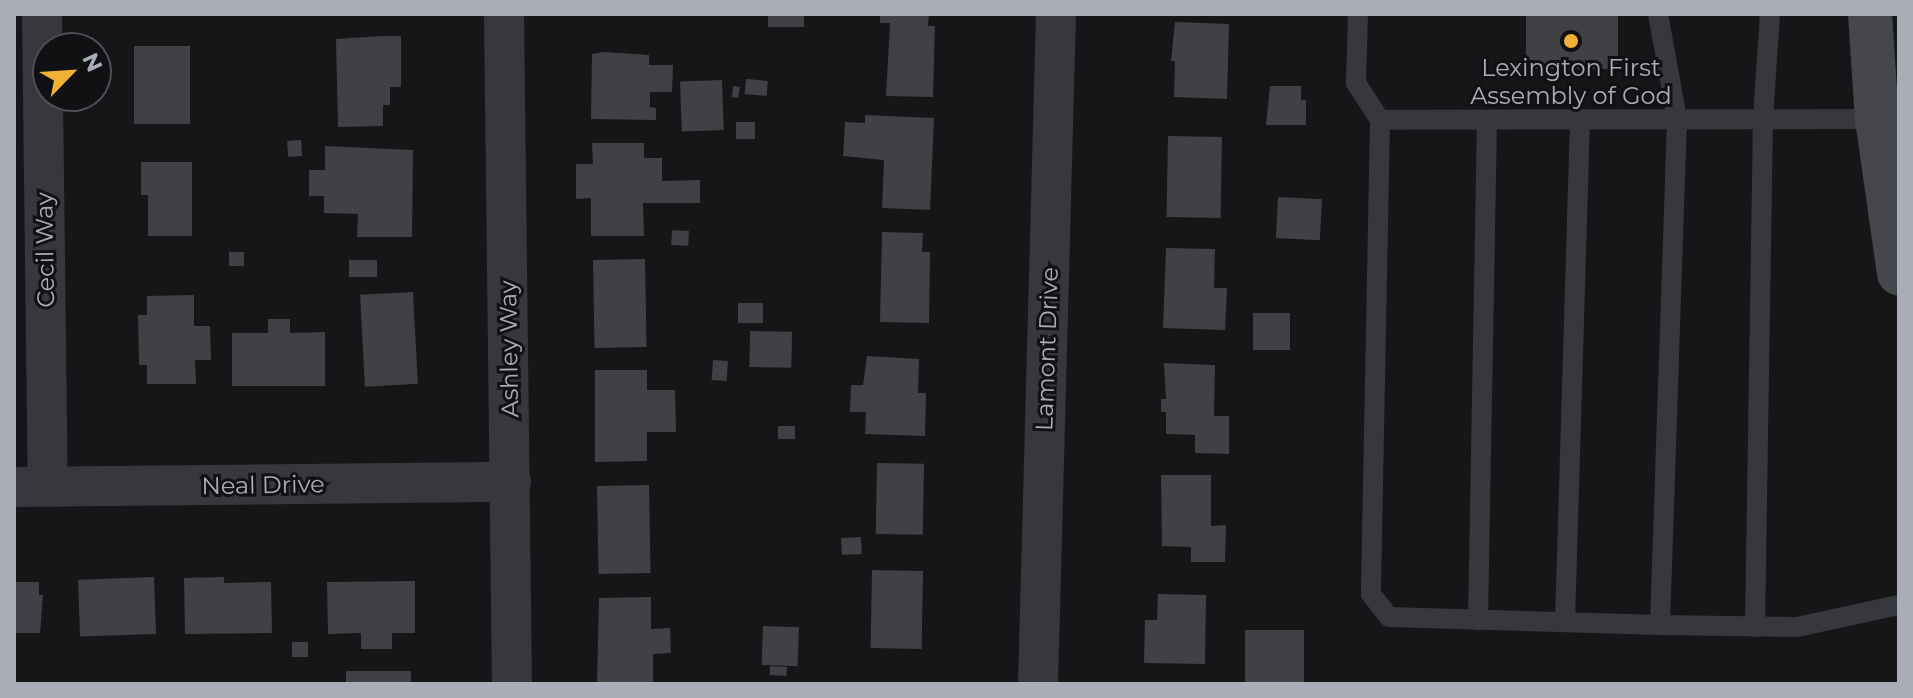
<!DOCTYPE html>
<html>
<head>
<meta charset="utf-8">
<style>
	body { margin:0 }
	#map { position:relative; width:1913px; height:698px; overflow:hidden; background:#161618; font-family:Montserrat,sans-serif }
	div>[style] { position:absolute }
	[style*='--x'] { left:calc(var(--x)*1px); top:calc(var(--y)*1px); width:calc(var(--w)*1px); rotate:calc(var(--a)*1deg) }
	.building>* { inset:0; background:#404145; transform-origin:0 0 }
	.lane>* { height:20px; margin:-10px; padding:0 10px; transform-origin:10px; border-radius:10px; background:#37383d }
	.street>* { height:40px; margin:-20px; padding:0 20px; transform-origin:20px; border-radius:20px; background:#37383d }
	.secondary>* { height:44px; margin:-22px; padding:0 22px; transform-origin:22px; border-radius:22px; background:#45474d }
	.dots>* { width:22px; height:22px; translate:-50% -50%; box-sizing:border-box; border:4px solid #111113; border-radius:50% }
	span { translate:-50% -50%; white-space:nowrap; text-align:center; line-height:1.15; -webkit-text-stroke:6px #111113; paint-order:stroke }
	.poi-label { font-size:24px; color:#a8adb8 }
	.street-label { font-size:24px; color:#a8adb8 }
	.frame { position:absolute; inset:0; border:16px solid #a8adb8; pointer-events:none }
	.north { position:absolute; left:32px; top:32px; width:80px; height:80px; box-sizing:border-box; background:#111113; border:2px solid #4d4f55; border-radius:50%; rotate:65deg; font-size:22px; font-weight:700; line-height:32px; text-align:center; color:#a8adb8 }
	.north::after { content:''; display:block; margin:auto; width:28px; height:36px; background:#f2b134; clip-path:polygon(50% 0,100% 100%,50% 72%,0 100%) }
</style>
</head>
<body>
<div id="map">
	<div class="building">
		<div style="left:768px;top:14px;width:36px;height:13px"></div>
		<div style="clip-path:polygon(880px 14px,929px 14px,928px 26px,935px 26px,933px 97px,886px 96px,890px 23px,880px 23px)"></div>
		<div style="left:1526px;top:14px;width:92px;height:55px"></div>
		<div style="clip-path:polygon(1175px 22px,1229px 24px,1227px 99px,1174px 97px,1175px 61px,1171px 61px)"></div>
		<div style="clip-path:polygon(383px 36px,401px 36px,401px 87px,390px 87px,390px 105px,383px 105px,383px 126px,338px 127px,336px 39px)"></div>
		<div style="left:190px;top:46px;width:78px;height:56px;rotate:90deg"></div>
		<div style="clip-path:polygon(604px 52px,649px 55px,649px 65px,673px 65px,672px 92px,650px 92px,650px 107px,656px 108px,656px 120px,591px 119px,592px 54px)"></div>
		<div style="left:746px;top:79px;width:22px;height:15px;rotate:5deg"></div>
		<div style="left:722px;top:80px;width:50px;height:42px;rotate:88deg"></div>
		<div style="clip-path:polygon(733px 86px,740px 87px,738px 98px,732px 97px)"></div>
		<div style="clip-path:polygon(1270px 86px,1301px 86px,1301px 100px,1306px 100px,1306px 125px,1266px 125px)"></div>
		<div style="clip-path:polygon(865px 115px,934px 118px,930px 210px,882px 208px,884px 160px,843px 156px,845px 122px,865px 123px)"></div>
		<div style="left:736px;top:122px;width:19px;height:17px"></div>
		<div style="left:1168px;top:136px;width:54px;height:81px;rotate:1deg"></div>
		<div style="left:301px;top:140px;width:16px;height:14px;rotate:86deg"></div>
		<div style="clip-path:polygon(592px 143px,644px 143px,644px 158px,662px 158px,662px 181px,700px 180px,700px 203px,643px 203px,644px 236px,591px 236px,591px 198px,576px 199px,576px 164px,593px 164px)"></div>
		<div style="clip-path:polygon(325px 146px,413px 150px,412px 237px,357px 237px,358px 214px,324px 213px,324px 196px,309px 196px,309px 170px,325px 170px)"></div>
		<div style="clip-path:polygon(141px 162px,192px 162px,192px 236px,148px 236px,148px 195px,141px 195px)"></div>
		<div style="left:1278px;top:197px;width:44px;height:41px;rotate:3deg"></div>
		<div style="left:672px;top:230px;width:17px;height:15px;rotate:3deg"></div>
		<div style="clip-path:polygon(882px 232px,923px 233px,922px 252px,930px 252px,929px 323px,880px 322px)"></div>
		<div style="clip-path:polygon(1166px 248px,1215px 249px,1214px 288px,1227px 288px,1225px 330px,1163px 328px)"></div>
		<div style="left:229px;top:252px;width:15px;height:14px"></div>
		<div style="left:645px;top:259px;width:88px;height:52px;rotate:89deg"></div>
		<div style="left:349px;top:260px;width:28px;height:17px"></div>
		<div style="left:413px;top:292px;width:92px;height:53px;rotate:87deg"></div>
		<div style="clip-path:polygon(194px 295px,194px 326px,210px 326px,211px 360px,195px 360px,196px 384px,147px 384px,147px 365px,139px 365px,138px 315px,147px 315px,147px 296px)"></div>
		<div style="left:738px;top:303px;width:25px;height:20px"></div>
		<div style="left:1253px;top:313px;width:37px;height:37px"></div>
		<div style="clip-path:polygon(268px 319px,290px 319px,290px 333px,325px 332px,325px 386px,232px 386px,232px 333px,268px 333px)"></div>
		<div style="left:750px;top:331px;width:42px;height:36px;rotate:1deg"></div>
		<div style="clip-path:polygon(867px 356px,919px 359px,918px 393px,926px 393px,925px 436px,865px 434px,866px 412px,850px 412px,851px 385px,863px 385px)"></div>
		<div style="left:713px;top:360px;width:15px;height:20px;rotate:4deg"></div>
		<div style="clip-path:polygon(1164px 363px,1215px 365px,1214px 416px,1229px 416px,1229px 454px,1195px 453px,1195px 435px,1166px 434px,1166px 412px,1161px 412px,1161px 399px,1166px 399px)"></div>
		<div style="clip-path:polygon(595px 370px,647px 370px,647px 390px,675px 390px,676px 432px,647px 432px,647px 461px,595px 462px)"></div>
		<div style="left:778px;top:426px;width:17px;height:13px"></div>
		<div style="left:877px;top:463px;width:47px;height:71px;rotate:1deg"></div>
		<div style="clip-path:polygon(1161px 475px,1211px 475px,1211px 526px,1226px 525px,1225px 562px,1191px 562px,1191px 547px,1162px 546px)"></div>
		<div style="left:649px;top:485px;width:88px;height:52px;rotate:89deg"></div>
		<div style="left:861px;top:537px;width:17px;height:20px;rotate:87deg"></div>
		<div style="left:872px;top:570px;width:51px;height:78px;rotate:1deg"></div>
		<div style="left:154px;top:577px;width:57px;height:76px;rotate:88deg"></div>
		<div style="clip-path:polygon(224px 577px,224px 583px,271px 582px,272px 633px,185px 634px,184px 578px)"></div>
		<div style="clip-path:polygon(415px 581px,415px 633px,392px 633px,392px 649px,361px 649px,361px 633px,328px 634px,327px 582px)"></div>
		<div style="clip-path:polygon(14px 582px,39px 582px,39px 595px,43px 595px,40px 633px,14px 633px)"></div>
		<div style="clip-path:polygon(1158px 594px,1206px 595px,1205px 664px,1144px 663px,1145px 620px,1157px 620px)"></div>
		<div style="clip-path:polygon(651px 597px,651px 629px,670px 628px,671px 653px,653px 654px,653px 684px,597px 684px,599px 598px)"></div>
		<div style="left:763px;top:626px;width:36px;height:39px;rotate:2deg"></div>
		<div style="left:1245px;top:630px;width:59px;height:54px"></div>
		<div style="left:292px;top:642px;width:16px;height:15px"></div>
		<div style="left:770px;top:666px;width:17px;height:9px;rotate:3deg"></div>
		<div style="left:411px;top:671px;width:13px;height:65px;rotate:90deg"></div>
	</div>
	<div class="lane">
		<div style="--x:1358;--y:14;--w:69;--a:91.7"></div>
		<div style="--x:1356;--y:83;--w:44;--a:57"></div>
		<div style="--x:1658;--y:14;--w:107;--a:79.7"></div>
		<div style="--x:1677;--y:119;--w:506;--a:91.92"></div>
		<div style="--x:1877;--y:119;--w:497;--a:179.9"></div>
		<div style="--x:1380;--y:120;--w:474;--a:91.1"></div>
		<div style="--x:1371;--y:594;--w:29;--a:52"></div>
		<div style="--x:1389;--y:617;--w:271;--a:1.7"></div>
		<div style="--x:1660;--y:625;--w:137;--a:0.8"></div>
		<div style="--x:1797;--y:627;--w:104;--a:-12.2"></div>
		<div style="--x:1478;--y:620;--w:500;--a:-88.97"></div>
		<div style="--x:1565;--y:622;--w:503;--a:-88.29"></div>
		<div style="--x:1755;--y:627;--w:508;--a:-89.1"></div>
		<div style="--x:1763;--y:119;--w:105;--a:-86.2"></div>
	</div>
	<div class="street">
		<div style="--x:42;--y:14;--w:473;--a:89.3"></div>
		<div style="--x:504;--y:14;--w:670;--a:89.32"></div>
		<div style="--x:14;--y:487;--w:497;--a:-0.6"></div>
		<div style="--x:1038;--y:684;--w:670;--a:-88.46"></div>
	</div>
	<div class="secondary">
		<div style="--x:1870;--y:14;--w:105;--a:86.2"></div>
		<div style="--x:1877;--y:119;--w:156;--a:81.9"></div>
	</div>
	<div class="dots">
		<div style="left:1571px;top:41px;background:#f2b134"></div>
	</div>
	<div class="poi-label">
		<span style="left:1571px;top:82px">Lexington First<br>Assembly of God</span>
	</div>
	<div class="street-label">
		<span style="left:45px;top:250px;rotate:-91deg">Cecil Way</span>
		<span style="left:509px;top:349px;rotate:-91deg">Ashley Way</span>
		<span style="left:1047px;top:349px;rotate:-88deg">Lamont Drive</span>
		<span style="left:263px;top:485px;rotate:-1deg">Neal Drive</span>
	</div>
	<div class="frame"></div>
	<div class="north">N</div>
</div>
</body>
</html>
